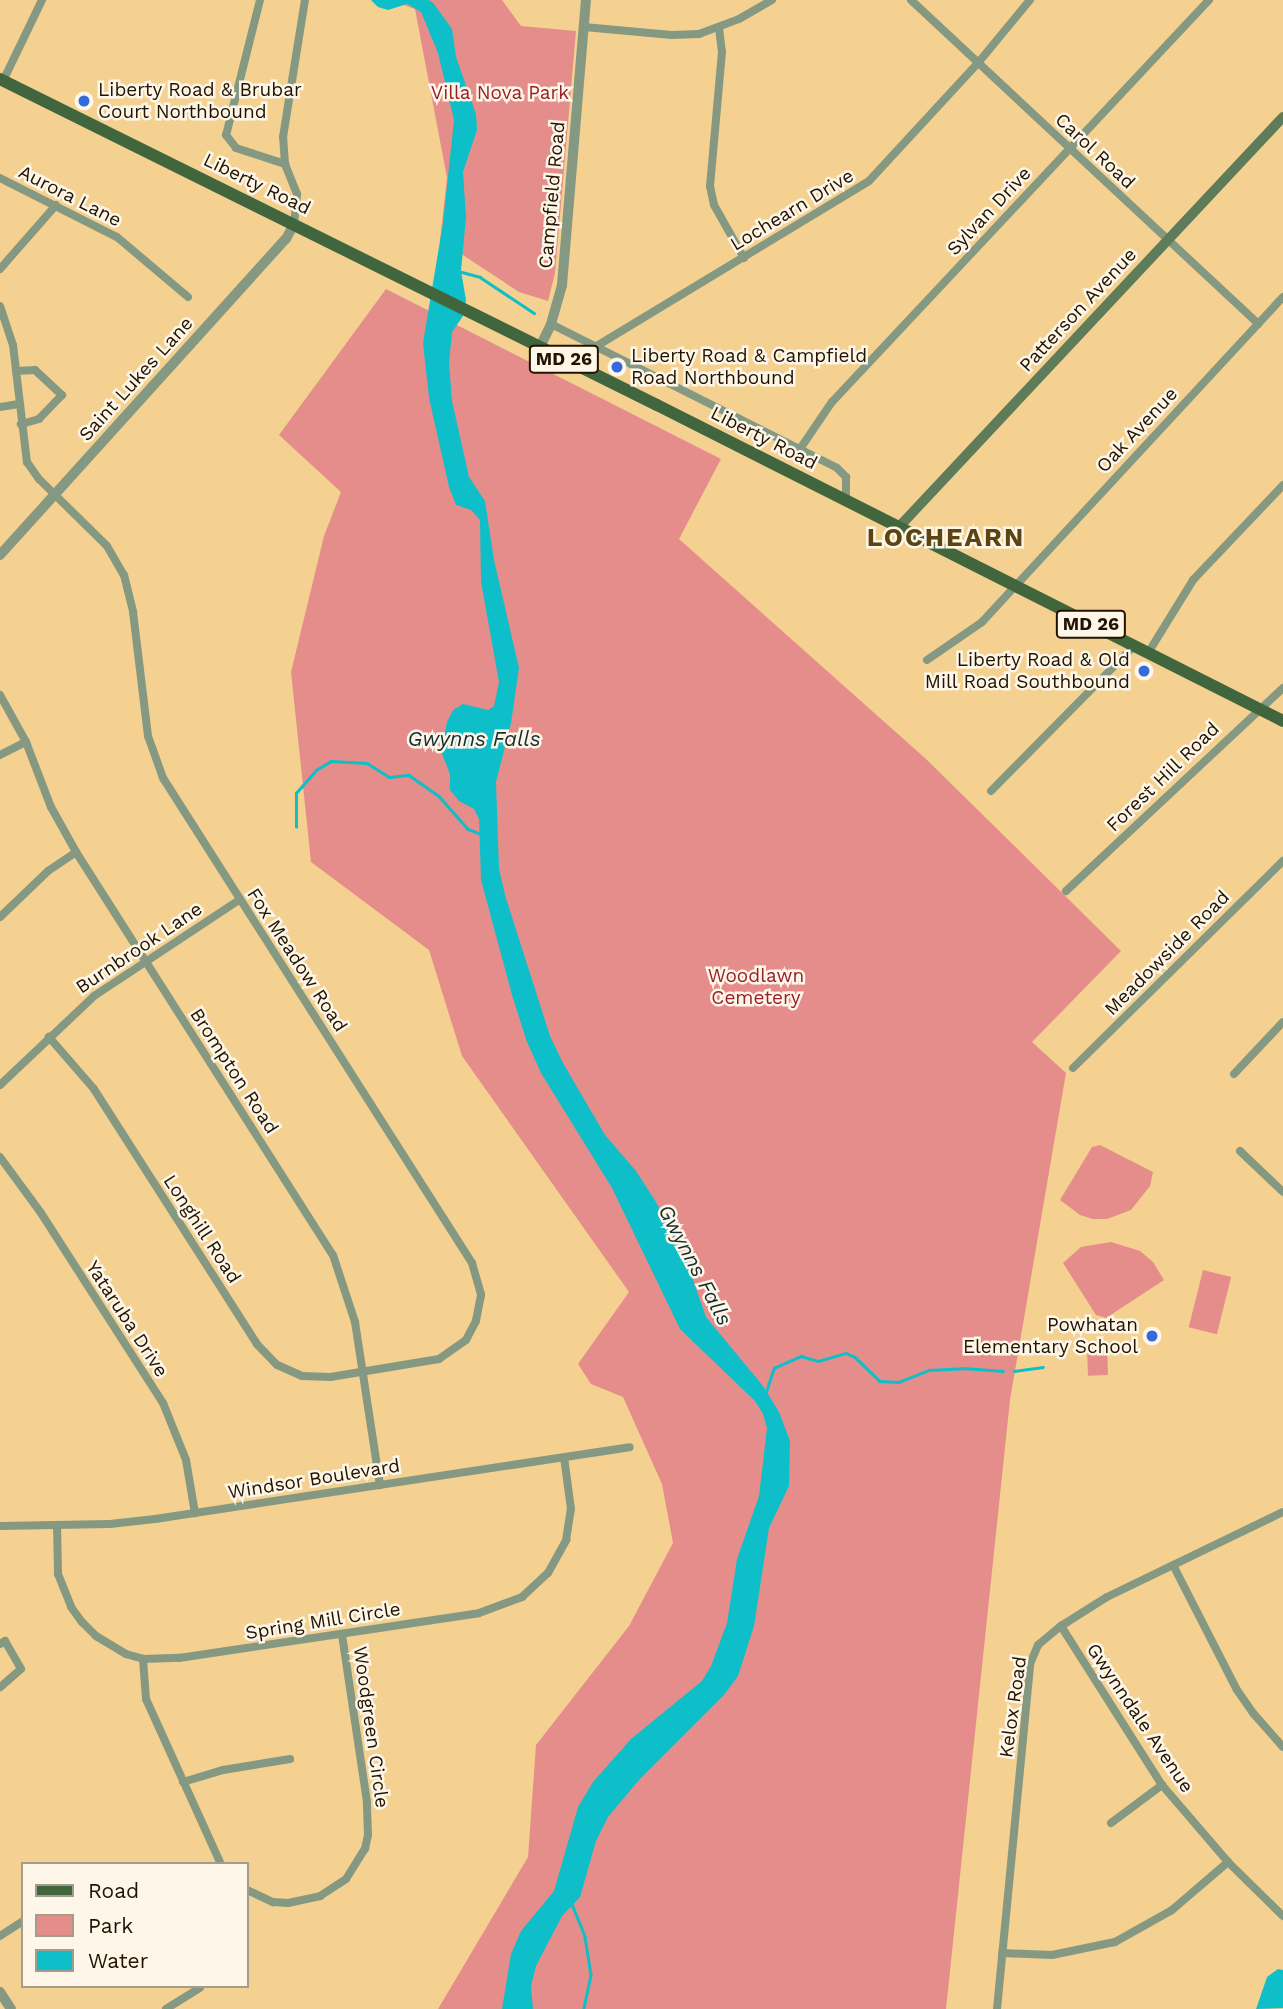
<!DOCTYPE html>
<html>
<head>
<meta charset="utf-8">
<style>
	body { margin:0 }
	#map { position:relative; width:1283px; height:2009px; overflow:hidden; background:#f4d191; font-family:"Work Sans",sans-serif }
	div>[style] { position:absolute }
	[style*='--x'] { left:calc(var(--x)*1px); top:calc(var(--y)*1px); width:calc(var(--w)*1px); rotate:calc(var(--a)*1deg) }
	.green>* { inset:0; background:#e58d8a; transform-origin:0 0 }
	.water>* { inset:0; background:#0ebfc9 }
	.stream>* { height:2.5px; margin:-1.25px; padding:0 1.25px; transform-origin:1.25px; border-radius:1.25px; background:#0ebfc9 }
	.minor>* { height:8px; margin:-4px; padding:0 4px; transform-origin:4px; border-radius:4px; background:#859982 }
	.tertiary>* { height:10px; margin:-5px; padding:0 5px; transform-origin:5px; border-radius:5px; background:#859982 }
	.secondary>* { height:10px; margin:-5px; padding:0 5px; transform-origin:5px; border-radius:5px; background:#5e7b5a }
	.primary>* { height:12px; margin:-6px; padding:0 6px; transform-origin:6px; border-radius:6px; background:#41663d }
	.dots>* { width:19px; height:19px; translate:-50% -50%; box-sizing:border-box; border:4px solid #fdf6e9; border-radius:50% }
	span { translate:-50% -50%; white-space:nowrap; text-align:center; line-height:1.15; -webkit-text-stroke:5px #fdf6e9; paint-order:stroke }
	.shield-label span { padding:2px 5px; background:#fdf6e9; border:2px solid; border-radius:5px; -webkit-text-stroke-width:0 }
	.shield-label { font-size:18px; color:#201400; font-weight:700 }
	.poi-label { font-size:19px; color:#201400 }
	.left { translate:0 -50%; text-align:left }
	.right { translate:-100% -50%; text-align:right }
	.park-label { font-size:19px; color:#96202b }
	.street-label { font-size:19px; color:#201400 }
	.water-label { font-size:21px; color:#162e30; font-style:italic }
	.district-label { font-size:26px; color:#5b4312; font-weight:700; letter-spacing:2px }
	.legend { position:absolute; left:21px; top:1862px; width:228px; height:126px; box-sizing:border-box; background:#fdf6e9; border:2px solid #a59c8c; margin:0; padding:9px 12px; list-style:none; font-size:21px; color:#201400 }
	.legend li { display:flex; align-items:center; gap:14px; height:35px }
	.legend b { width:35px; border:2px solid #a59c8c }
</style>
</head>
<body>
<div id="map">
	<div class="green">
		<div style="clip-path:polygon(390px 0,502px 0,521px 26px,576px 31px,555px 273px,548px 301px,519px 292px,440px 240px,447px 178px,415px 9px)"></div>
		<div style="clip-path:polygon(386px 289px,721px 459px,679px 539px,926px 759px,1121px 951px,1032px 1042px,1066px 1073px,1010px 1400px,946px 2009px,438px 2009px,528px 1857px,536px 1745px,629px 1626px,673px 1543px,662px 1484px,623px 1397px,591px 1384px,578px 1364px,629px 1292px,462px 1056px,429px 950px,311px 862px,291px 672px,324px 536px,341px 492px,279px 435px)"></div>
		<div style="clip-path:polygon(1100px 1145px,1153px 1172px,1150px 1186px,1131px 1210px,1107px 1219px,1093px 1219px,1080px 1215px,1060px 1200px,1092px 1147px)"></div>
		<div style="clip-path:polygon(1111px 1242px,1140px 1251px,1153px 1262px,1164px 1280px,1106px 1318px,1096px 1315px,1063px 1263px,1081px 1247px)"></div>
		<div style="left:1203px;top:1270px;width:29px;height:59px;rotate:14deg"></div>
		<div style="left:1107px;top:1347px;width:28px;height:20px;rotate:88deg"></div>
	</div>
	<div class="water">
		<div style="clip-path:polygon(371px 0,429px 0,434px 4px,452px 29px,456px 57px,476px 114px,477px 130px,463px 172px,466px 217px,461px 271px,466px 300px,463px 316px,452px 332px,449px 363px,452px 401px,469px 477px,485px 501px,494px 560px,519px 668px,511px 723px,496px 782px,499px 869px,505px 895px,550px 1036px,563px 1063px,605px 1135px,636px 1171px,656px 1202px,685px 1257px,706px 1317px,763px 1386px,779px 1412px,790px 1441px,789px 1486px,769px 1528px,754px 1626px,738px 1676px,724px 1695px,639px 1780px,608px 1817px,596px 1841px,580px 1897px,562px 1916px,536px 1966px,531px 1986px,533px 2009px,502px 2009px,511px 1954px,521px 1931px,554px 1891px,578px 1807px,593px 1782px,631px 1739px,702px 1681px,711px 1666px,727px 1623px,737px 1559px,759px 1496px,767px 1428px,763px 1414px,755px 1401px,680px 1329px,612px 1188px,541px 1073px,527px 1042px,512px 995px,481px 880px,479px 819px,474px 809px,459px 801px,450px 790px,450px 774px,441px 751px,447px 722px,453px 710px,463px 704px,488px 710px,494px 706px,499px 682px,481px 582px,480px 520px,471px 510px,456px 505px,449px 487px,429px 398px,423px 343px,443px 223px,454px 120px,438px 53px,421px 12px,407px 4px,388px 10px,378px 7px)"></div>
		<div style="clip-path:polygon(1278px 1969px,1283px 1970px,1283px 2008px,1256px 2009px,1267px 1977px)"></div>
	</div>
	<div class="stream">
		<div style="--x:458;--y:271;--w:23;--a:15"></div>
		<div style="--x:480;--y:277;--w:65;--a:33.7"></div>
		<div style="--x:296;--y:827;--w:34;--a:-90"></div>
		<div style="--x:296;--y:793;--w:30;--a:-49"></div>
		<div style="--x:316;--y:770;--w:17;--a:-31"></div>
		<div style="--x:331;--y:761;--w:36;--a:3"></div>
		<div style="--x:367;--y:763;--w:26;--a:32"></div>
		<div style="--x:389;--y:777;--w:20;--a:-6"></div>
		<div style="--x:409;--y:775;--w:37;--a:35"></div>
		<div style="--x:439;--y:796;--w:44;--a:48.7"></div>
		<div style="--x:468;--y:829;--w:14;--a:21"></div>
		<div style="--x:1014;--y:1371;--w:29;--a:-8"></div>
		<div style="--x:765;--y:1395;--w:28;--a:-72"></div>
		<div style="--x:774;--y:1368;--w:30;--a:-24"></div>
		<div style="--x:801;--y:1356;--w:18;--a:16"></div>
		<div style="--x:818;--y:1361;--w:29;--a:-16"></div>
		<div style="--x:846;--y:1353;--w:10;--a:24"></div>
		<div style="--x:855;--y:1357;--w:35;--a:44"></div>
		<div style="--x:880;--y:1381;--w:19;--a:3"></div>
		<div style="--x:899;--y:1382;--w:32;--a:-22"></div>
		<div style="--x:929;--y:1370;--w:34;--a:-3"></div>
		<div style="--x:963;--y:1368;--w:40;--a:4.3"></div>
		<div style="--x:572;--y:1904;--w:35;--a:68"></div>
		<div style="--x:585;--y:1937;--w:38;--a:81"></div>
		<div style="--x:591;--y:1975;--w:35;--a:102"></div>
	</div>
	<div class="minor">
		<div style="--x:260;--y:0;--w:139;--a:104.1"></div>
		<div style="--x:226;--y:135;--w:16;--a:52"></div>
		<div style="--x:236;--y:148;--w:52;--a:18.1"></div>
		<div style="--x:911;--y:0;--w:475;--a:43"></div>
		<div style="--x:584;--y:27;--w:88;--a:5.2"></div>
		<div style="--x:672;--y:35;--w:27;--a:-2"></div>
		<div style="--x:699;--y:34;--w:43;--a:-20.6"></div>
		<div style="--x:739;--y:19;--w:38;--a:-30"></div>
		<div style="--x:719;--y:28;--w:24;--a:83"></div>
		<div style="--x:722;--y:52;--w:135;--a:95.1"></div>
		<div style="--x:710;--y:186;--w:19;--a:78"></div>
		<div style="--x:714;--y:205;--w:61;--a:60.5"></div>
		<div style="--x:3;--y:81;--w:90;--a:-64.3"></div>
		<div style="--x:0;--y:178;--w:131;--a:26.8"></div>
		<div style="--x:117;--y:237;--w:93;--a:40.2"></div>
		<div style="--x:294;--y:224;--w:30;--a:-84"></div>
		<div style="--x:297;--y:194;--w:32;--a:-112"></div>
		<div style="--x:285;--y:164;--w:27;--a:-94"></div>
		<div style="--x:283;--y:137;--w:139;--a:-80.9"></div>
		<div style="--x:0;--y:269;--w:85;--a:-48.8"></div>
		<div style="--x:0;--y:306;--w:41;--a:71.6"></div>
		<div style="--x:13;--y:345;--w:118;--a:83.2"></div>
		<div style="--x:27;--y:462;--w:21;--a:55"></div>
		<div style="--x:39;--y:479;--w:95;--a:44.6"></div>
		<div style="--x:107;--y:546;--w:34;--a:60"></div>
		<div style="--x:124;--y:575;--w:38;--a:76"></div>
		<div style="--x:133;--y:612;--w:125;--a:83.1"></div>
		<div style="--x:148;--y:736;--w:45;--a:70.3"></div>
		<div style="--x:163;--y:778;--w:575;--a:57.5"></div>
		<div style="--x:472;--y:1263;--w:33;--a:74"></div>
		<div style="--x:481;--y:1295;--w:26;--a:101"></div>
		<div style="--x:476;--y:1321;--w:21;--a:118"></div>
		<div style="--x:466;--y:1340;--w:33;--a:145"></div>
		<div style="--x:439;--y:1359;--w:110;--a:170.6"></div>
		<div style="--x:330;--y:1377;--w:28;--a:-178"></div>
		<div style="--x:302;--y:1376;--w:27;--a:-156"></div>
		<div style="--x:277;--y:1365;--w:29;--a:-134"></div>
		<div style="--x:257;--y:1344;--w:303;--a:-122.6"></div>
		<div style="--x:94;--y:1089;--w:69;--a:-130.9"></div>
		<div style="--x:551;--y:324;--w:320;--a:26.7"></div>
		<div style="--x:837;--y:468;--w:13;--a:45"></div>
		<div style="--x:846;--y:477;--w:24;--a:90"></div>
		<div style="--x:595;--y:347;--w:320;--a:-31.2"></div>
		<div style="--x:869;--y:181;--w:161;--a:-47.3"></div>
		<div style="--x:978;--y:63;--w:82;--a:-50.5"></div>
		<div style="--x:16;--y:371;--w:19;--a:-3"></div>
		<div style="--x:35;--y:370;--w:37;--a:43"></div>
		<div style="--x:62;--y:395;--w:33;--a:134"></div>
		<div style="--x:39;--y:419;--w:19;--a:164"></div>
		<div style="--x:0;--y:407;--w:19;--a:-9"></div>
		<div style="--x:800;--y:449;--w:57;--a:-55.8"></div>
		<div style="--x:832;--y:402;--w:551;--a:-46.84"></div>
		<div style="--x:1148;--y:653;--w:86;--a:-58.3"></div>
		<div style="--x:1193;--y:580;--w:131;--a:-46.5"></div>
		<div style="--x:927;--y:660;--w:67;--a:-34.6"></div>
		<div style="--x:982;--y:622;--w:443;--a:-47.2"></div>
		<div style="--x:0;--y:695;--w:54;--a:61"></div>
		<div style="--x:26;--y:742;--w:70;--a:69"></div>
		<div style="--x:51;--y:807;--w:51;--a:60.9"></div>
		<div style="--x:76;--y:852;--w:478;--a:57.5"></div>
		<div style="--x:333;--y:1255;--w:71;--a:71.8"></div>
		<div style="--x:355;--y:1322;--w:165;--a:81.3"></div>
		<div style="--x:0;--y:755;--w:29;--a:-27"></div>
		<div style="--x:991;--y:791;--w:204;--a:-45.4"></div>
		<div style="--x:1066;--y:891;--w:297;--a:-43.1"></div>
		<div style="--x:0;--y:917;--w:66;--a:-43.8"></div>
		<div style="--x:48;--y:871;--w:34;--a:-34"></div>
		<div style="--x:1073;--y:1068;--w:295;--a:-44.6"></div>
		<div style="--x:1234;--y:1074;--w:71;--a:-46.7"></div>
		<div style="--x:0;--y:1085;--w:129;--a:-43.4"></div>
		<div style="--x:94;--y:996;--w:174;--a:-33.5"></div>
		<div style="--x:1240;--y:1151;--w:59;--a:43.6"></div>
		<div style="--x:0;--y:1157;--w:69;--a:53.8"></div>
		<div style="--x:41;--y:1213;--w:226;--a:57.3"></div>
		<div style="--x:163;--y:1403;--w:61;--a:68"></div>
		<div style="--x:186;--y:1460;--w:54;--a:80.4"></div>
		<div style="--x:57;--y:1525;--w:49;--a:88.8"></div>
		<div style="--x:58;--y:1574;--w:35;--a:68"></div>
		<div style="--x:71;--y:1607;--w:19;--a:54"></div>
		<div style="--x:82;--y:1622;--w:20;--a:45"></div>
		<div style="--x:96;--y:1636;--w:35;--a:31"></div>
		<div style="--x:126;--y:1654;--w:18;--a:16"></div>
		<div style="--x:143;--y:1659;--w:36;--a:-2"></div>
		<div style="--x:179;--y:1658;--w:303;--a:-8.5"></div>
		<div style="--x:479;--y:1613;--w:46;--a:-20.4"></div>
		<div style="--x:522;--y:1597;--w:35;--a:-43"></div>
		<div style="--x:548;--y:1573;--w:38;--a:-61"></div>
		<div style="--x:566;--y:1540;--w:31;--a:-81"></div>
		<div style="--x:571;--y:1509;--w:52;--a:-97.7"></div>
		<div style="--x:0;--y:1526;--w:110;--a:-1"></div>
		<div style="--x:110;--y:1524;--w:45;--a:-6.3"></div>
		<div style="--x:155;--y:1519;--w:480;--a:-8.6"></div>
		<div style="--x:1173;--y:1565;--w:140;--a:62.9"></div>
		<div style="--x:1237;--y:1690;--w:28;--a:55"></div>
		<div style="--x:1253;--y:1713;--w:45;--a:48.6"></div>
		<div style="--x:1061;--y:1626;--w:188;--a:57.6"></div>
		<div style="--x:1162;--y:1785;--w:101;--a:49.4"></div>
		<div style="--x:1228;--y:1862;--w:77;--a:44.5"></div>
		<div style="--x:0;--y:1644;--w:6;--a:-31"></div>
		<div style="--x:5;--y:1641;--w:32;--a:60"></div>
		<div style="--x:21;--y:1669;--w:28;--a:139"></div>
		<div style="--x:143;--y:1659;--w:40;--a:85.7"></div>
		<div style="--x:146;--y:1699;--w:181;--a:65.6"></div>
		<div style="--x:183;--y:1782;--w:42;--a:-16.7"></div>
		<div style="--x:223;--y:1770;--w:68;--a:-9.3"></div>
		<div style="--x:1111;--y:1823;--w:64;--a:-36.7"></div>
		<div style="--x:247;--y:1890;--w:29;--a:25"></div>
		<div style="--x:273;--y:1902;--w:15;--a:4"></div>
		<div style="--x:288;--y:1903;--w:33;--a:-12"></div>
		<div style="--x:320;--y:1896;--w:31;--a:-33"></div>
		<div style="--x:346;--y:1879;--w:36;--a:-58"></div>
		<div style="--x:365;--y:1849;--w:14;--a:-78"></div>
		<div style="--x:368;--y:1835;--w:33;--a:-92"></div>
		<div style="--x:367;--y:1802;--w:170;--a:-98.5"></div>
		<div style="--x:0;--y:1936;--w:27;--a:-33"></div>
		<div style="--x:1002;--y:1953;--w:50;--a:2.3"></div>
		<div style="--x:1052;--y:1955;--w:64;--a:-11.7"></div>
		<div style="--x:1115;--y:1942;--w:65;--a:-29.3"></div>
		<div style="--x:1172;--y:1910;--w:74;--a:-40.6"></div>
		<div style="--x:166;--y:2009;--w:40;--a:-32"></div>
		<div style="--x:997;--y:2009;--w:347;--a:-84.5"></div>
		<div style="--x:1030;--y:1664;--w:21;--a:-67"></div>
		<div style="--x:1038;--y:1645;--w:30;--a:-40"></div>
		<div style="--x:1061;--y:1626;--w:54;--a:-32.2"></div>
		<div style="--x:1107;--y:1597;--w:195;--a:-25.8"></div>
	</div>
	<div class="tertiary">
		<div style="--x:540;--y:347;--w:25;--a:-64"></div>
		<div style="--x:551;--y:324;--w:41;--a:-74.2"></div>
		<div style="--x:562;--y:285;--w:286;--a:-85.2"></div>
		<div style="--x:0;--y:555;--w:426;--a:-47.9"></div>
		<div style="--x:286;--y:239;--w:17;--a:-62"></div>
		<div style="--x:0;--y:1992;--w:20;--a:57"></div>
	</div>
	<div class="secondary">
		<div style="--x:898;--y:528;--w:563;--a:-46.87"></div>
	</div>
	<div class="primary">
		<div style="--x:0;--y:79;--w:733;--a:26.39"></div>
		<div style="--x:657;--y:405;--w:701;--a:26.78"></div>
	</div>
	<div class="dots">
		<div style="left:84px;top:101px;background:#336cda"></div>
		<div style="left:617px;top:367px;background:#336cda"></div>
		<div style="left:1144px;top:671px;background:#336cda"></div>
		<div style="left:1152px;top:1336px;background:#336cda"></div>
	</div>
	<div class="shield-label">
		<span style="left:564px;top:359px">MD 26</span>
		<span style="left:1091px;top:624px">MD 26</span>
	</div>
	<div class="poi-label">
		<span class="left" style="left:98px;top:101px">Liberty Road &amp; Brubar<br>Court Northbound</span>
		<span class="left" style="left:631px;top:367px">Liberty Road &amp; Campfield<br>Road Northbound</span>
		<span class="right" style="left:1130px;top:671px">Liberty Road &amp; Old<br>Mill Road Southbound</span>
		<span class="right" style="left:1138px;top:1336px">Powhatan<br>Elementary School</span>
	</div>
	<div class="park-label">
		<span style="left:500px;top:93px">Villa Nova Park</span>
		<span style="left:756px;top:987px">Woodlawn<br>Cemetery</span>
	</div>
	<div class="street-label">
		<span style="left:1095px;top:151px;rotate:43deg">Carol Road</span>
		<span style="left:257px;top:184px;rotate:26deg">Liberty Road</span>
		<span style="left:552px;top:195px;rotate:-85deg">Campfield Road</span>
		<span style="left:70px;top:196px;rotate:27deg">Aurora Lane</span>
		<span style="left:792px;top:210px;rotate:-31deg">Lochearn Drive</span>
		<span style="left:989px;top:211px;rotate:-47deg">Sylvan Drive</span>
		<span style="left:1078px;top:310px;rotate:-47deg">Patterson Avenue</span>
		<span style="left:136px;top:379px;rotate:-48deg">Saint Lukes Lane</span>
		<span style="left:1137px;top:430px;rotate:-47deg">Oak Avenue</span>
		<span style="left:764px;top:438px;rotate:27deg">Liberty Road</span>
		<span style="left:1163px;top:777px;rotate:-44deg">Forest Hill Road</span>
		<span style="left:139px;top:948px;rotate:-34deg">Burnbrook Lane</span>
		<span style="left:1167px;top:953px;rotate:-45deg">Meadowside Road</span>
		<span style="left:297px;top:960px;rotate:57deg">Fox Meadow Road</span>
		<span style="left:234px;top:1071px;rotate:57deg">Brompton Road</span>
		<span style="left:202px;top:1229px;rotate:57deg">Longhill Road</span>
		<span style="left:127px;top:1319px;rotate:57deg">Yataruba Drive</span>
		<span style="left:314px;top:1479px;rotate:-9deg">Windsor Boulevard</span>
		<span style="left:323px;top:1621px;rotate:-9deg">Spring Mill Circle</span>
		<span style="left:1013px;top:1707px;rotate:-82deg">Kelox Road</span>
		<span style="left:1140px;top:1718px;rotate:56deg">Gwynndale Avenue</span>
		<span style="left:371px;top:1727px;rotate:82deg">Woodgreen Circle</span>
	</div>
	<div class="water-label">
		<span style="left:474px;top:739px">Gwynns Falls</span>
		<span style="left:695px;top:1265px;rotate:62deg">Gwynns Falls</span>
	</div>
	<div class="district-label">
		<span style="left:946px;top:538px">LOCHEARN</span>
	</div>
	<ul class="legend">
	<li><b style="height:9px;background:#41663d"></b>Road</li>
	<li><b style="height:19px;background:#e58d8a"></b>Park</li>
	<li><b style="height:19px;background:#0ebfc9"></b>Water</li>
	</ul>
</div>
</body>
</html>
